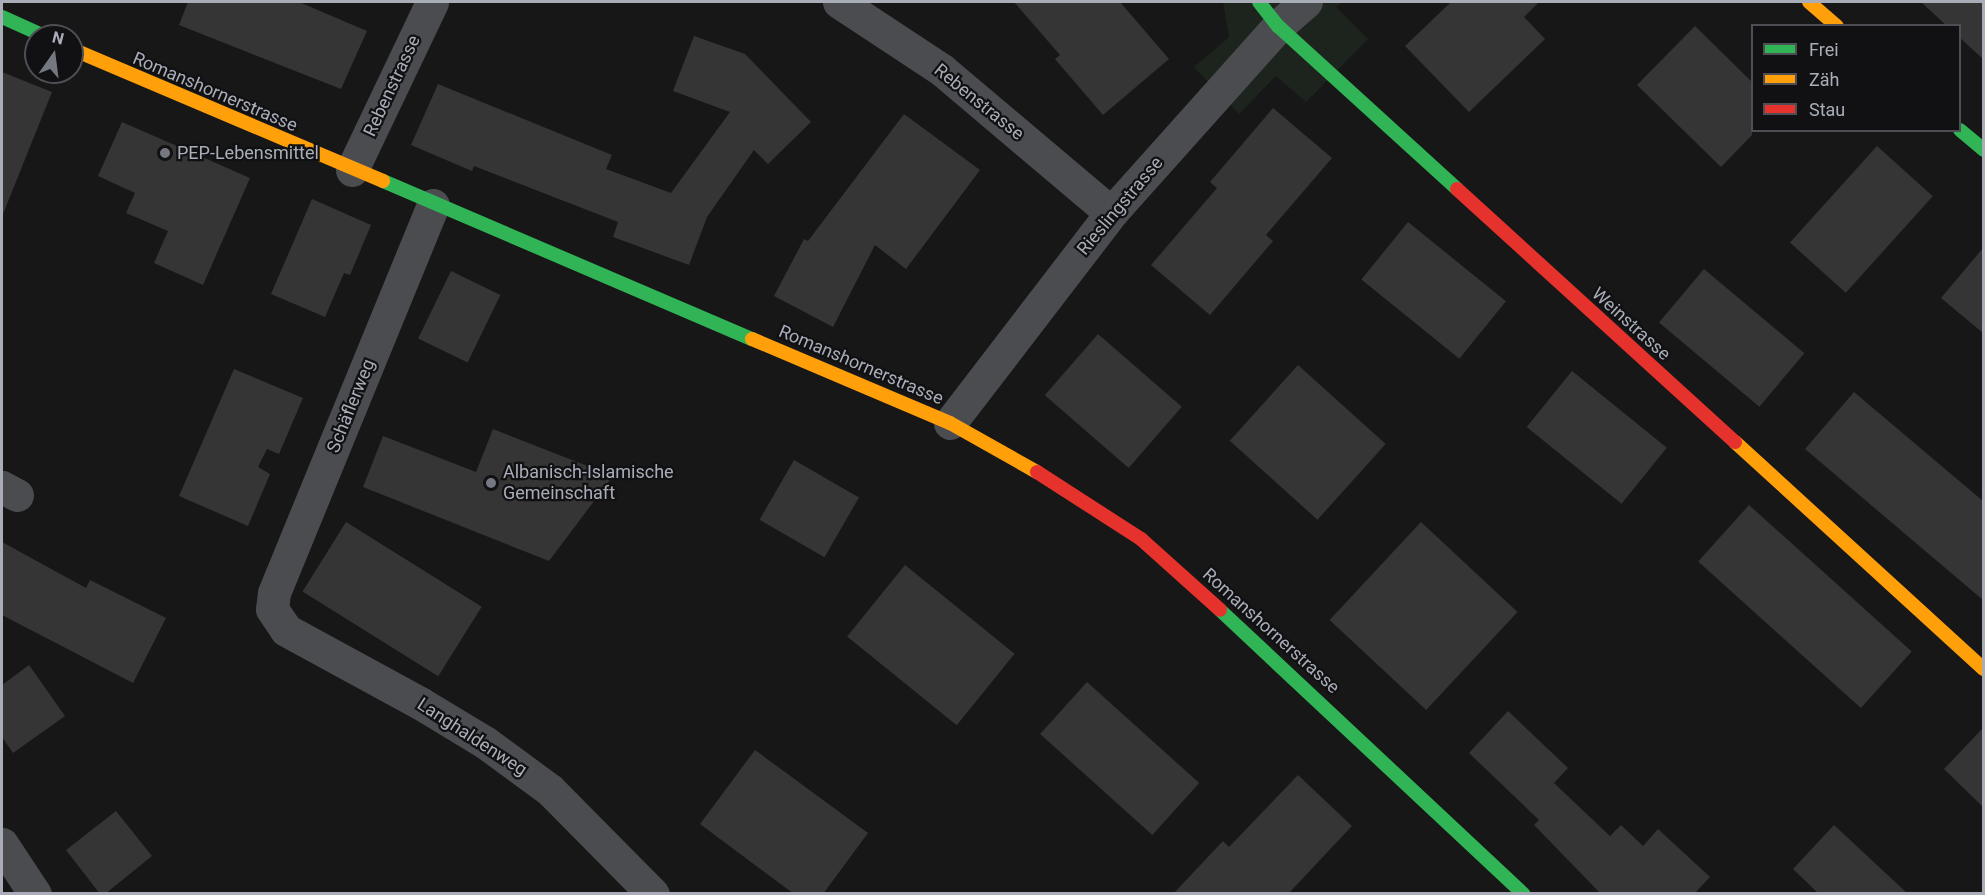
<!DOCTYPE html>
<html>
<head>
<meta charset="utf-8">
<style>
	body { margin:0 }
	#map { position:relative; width:1985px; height:895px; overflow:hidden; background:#171717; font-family:Roboto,sans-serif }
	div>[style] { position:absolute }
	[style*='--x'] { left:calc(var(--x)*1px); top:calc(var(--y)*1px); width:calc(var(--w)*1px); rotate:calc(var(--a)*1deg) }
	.green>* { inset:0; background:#1d241e }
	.building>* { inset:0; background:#353536; transform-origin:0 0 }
	.street>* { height:33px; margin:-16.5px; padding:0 16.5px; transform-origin:16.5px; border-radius:16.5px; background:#4b4c50 }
	.fast>* { height:14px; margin:-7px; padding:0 7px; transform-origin:7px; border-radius:7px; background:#30b455 }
	.slow>* { height:14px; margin:-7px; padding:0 7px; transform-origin:7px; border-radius:7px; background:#ff9f0a }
	.jam>* { height:14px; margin:-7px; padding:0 7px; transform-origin:7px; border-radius:7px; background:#e5322d }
	.dots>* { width:16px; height:16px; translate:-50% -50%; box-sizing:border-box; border:3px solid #111113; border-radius:50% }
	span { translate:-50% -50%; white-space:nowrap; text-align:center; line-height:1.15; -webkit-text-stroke:4.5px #111113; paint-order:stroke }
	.street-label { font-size:18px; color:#a8adb8 }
	.poi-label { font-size:18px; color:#a8adb8 }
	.left { translate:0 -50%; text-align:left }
	.frame { position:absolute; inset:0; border:3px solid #a8adb8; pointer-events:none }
	.legend { position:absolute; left:1751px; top:24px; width:210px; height:108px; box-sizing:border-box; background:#111113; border:2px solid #4d4f55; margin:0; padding:8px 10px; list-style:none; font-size:18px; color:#a8adb8 }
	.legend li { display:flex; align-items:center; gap:12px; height:30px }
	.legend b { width:30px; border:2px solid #4d4f55 }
	.north { position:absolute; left:24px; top:24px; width:60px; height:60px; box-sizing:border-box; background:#111113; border:2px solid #4d4f55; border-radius:50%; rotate:14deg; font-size:16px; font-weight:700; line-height:24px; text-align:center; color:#a8adb8 }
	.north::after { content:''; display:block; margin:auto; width:21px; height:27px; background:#757880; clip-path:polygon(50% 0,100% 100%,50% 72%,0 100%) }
</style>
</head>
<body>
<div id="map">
	<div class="green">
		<div style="clip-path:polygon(1223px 2px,1342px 2px,1336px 7px,1368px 39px,1306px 102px,1276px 76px,1239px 114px,1194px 67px,1229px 37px)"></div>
	</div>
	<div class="building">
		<div style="clip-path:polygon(188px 2px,299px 2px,367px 31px,341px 89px,179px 25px)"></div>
		<div style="clip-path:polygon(1014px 2px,1120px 2px,1169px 59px,1103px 115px,1055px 59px,1060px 55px)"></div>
		<div style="clip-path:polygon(1451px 2px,1539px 2px,1524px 17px,1545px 39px,1469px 112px,1405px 46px)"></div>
		<div style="clip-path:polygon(1921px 2px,1983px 2px,1983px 59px,1959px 37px,1959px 26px,1947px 26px)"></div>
		<div style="clip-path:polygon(1695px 26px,1752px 82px,1752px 135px,1721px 167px,1637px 85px)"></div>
		<div style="clip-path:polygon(694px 36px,745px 54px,811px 122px,768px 164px,754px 150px,707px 217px,689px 265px,613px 237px,618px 222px,474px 166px,472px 171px,411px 145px,438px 84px,612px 155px,606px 169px,671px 193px,730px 112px,673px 91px)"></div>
		<div style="clip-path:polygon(2px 72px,52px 92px,3px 214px,2px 214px)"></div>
		<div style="clip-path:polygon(1273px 108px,1332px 158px,1266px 235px,1273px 241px,1210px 315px,1151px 265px,1217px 188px,1210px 182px)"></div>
		<div style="clip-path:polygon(904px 114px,980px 170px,906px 269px,875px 245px,833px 327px,774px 296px,804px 239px,808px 241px)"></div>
		<div style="clip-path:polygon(122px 122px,250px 178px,203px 285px,154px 263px,168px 231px,126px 213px,135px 193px,98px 176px)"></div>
		<div style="left:1877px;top:146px;width:75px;height:130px;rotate:42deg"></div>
		<div style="clip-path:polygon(312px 199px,371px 225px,350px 275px,344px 273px,325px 317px,271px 294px)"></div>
		<div style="left:1408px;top:222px;width:126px;height:74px;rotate:39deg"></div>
		<div style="clip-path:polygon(1983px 248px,1983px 333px,1941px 298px)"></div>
		<div style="left:1704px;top:269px;width:131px;height:70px;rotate:40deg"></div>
		<div style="left:451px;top:271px;width:55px;height:75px;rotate:26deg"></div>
		<div style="left:1098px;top:334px;width:111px;height:81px;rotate:41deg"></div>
		<div style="left:1298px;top:365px;width:118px;height:102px;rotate:42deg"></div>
		<div style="clip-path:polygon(234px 369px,303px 398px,279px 454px,267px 449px,258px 467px,270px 474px,248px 526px,179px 496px)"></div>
		<div style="left:1572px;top:371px;width:122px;height:72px;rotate:39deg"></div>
		<div style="clip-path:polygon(1854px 392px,1983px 501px,1983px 600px,1805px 449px)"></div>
		<div style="clip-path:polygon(493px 429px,613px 476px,549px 561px,363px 487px,383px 436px,476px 472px)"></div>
		<div style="left:794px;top:460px;width:75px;height:69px;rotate:30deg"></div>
		<div style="left:1749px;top:505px;width:219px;height:76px;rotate:42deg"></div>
		<div style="left:346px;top:522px;width:160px;height:82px;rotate:32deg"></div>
		<div style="left:1421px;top:522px;width:132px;height:134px;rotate:43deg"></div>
		<div style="clip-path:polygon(2px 542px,86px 588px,90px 580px,166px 618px,133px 683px,2px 615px)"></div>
		<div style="left:905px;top:565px;width:141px;height:92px;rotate:39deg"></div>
		<div style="clip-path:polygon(29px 665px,65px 716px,13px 753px,2px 737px,2px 685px)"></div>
		<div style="left:1087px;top:682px;width:151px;height:70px;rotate:42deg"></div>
		<div style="clip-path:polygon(1508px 711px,1568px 768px,1554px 783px,1610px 836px,1621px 825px,1643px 846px,1658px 829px,1710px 877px,1694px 894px,1601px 894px,1534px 825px,1539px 820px,1469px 753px)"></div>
		<div style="clip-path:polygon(1983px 728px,1983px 807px,1944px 769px)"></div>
		<div style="clip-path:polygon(755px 750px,868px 833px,823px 894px,794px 894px,700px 824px)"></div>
		<div style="clip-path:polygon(1298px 775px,1352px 826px,1288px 894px,1173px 894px,1223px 841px,1229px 847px)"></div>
		<div style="clip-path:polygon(116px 811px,152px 856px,105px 894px,100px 894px,66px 850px)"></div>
		<div style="clip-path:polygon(1834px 825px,1908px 894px,1819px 894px,1793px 869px)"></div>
	</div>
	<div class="street">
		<div style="--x:839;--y:2;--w:123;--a:33.4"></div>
		<div style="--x:942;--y:70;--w:221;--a:40.2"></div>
		<div style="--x:352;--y:170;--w:186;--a:-64.5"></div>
		<div style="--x:433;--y:205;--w:419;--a:112.3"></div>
		<div style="--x:274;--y:593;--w:16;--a:97"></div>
		<div style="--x:272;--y:609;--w:25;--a:56"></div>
		<div style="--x:286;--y:630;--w:153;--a:28.6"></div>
		<div style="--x:420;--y:703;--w:77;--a:31.2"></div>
		<div style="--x:486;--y:743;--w:79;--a:36.3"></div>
		<div style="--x:550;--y:790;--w:146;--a:45.3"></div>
		<div style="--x:950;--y:423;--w:265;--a:-52.5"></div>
		<div style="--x:1111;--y:213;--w:251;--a:-48.2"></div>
		<div style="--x:1278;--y:26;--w:37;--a:-41"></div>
		<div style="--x:2;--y:487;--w:17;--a:28"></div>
		<div style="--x:2;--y:844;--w:60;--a:56.6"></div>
	</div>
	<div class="fast">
		<div style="--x:1259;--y:2;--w:31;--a:52"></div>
		<div style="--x:1278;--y:26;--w:242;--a:42.3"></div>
		<div style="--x:2;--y:17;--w:46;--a:24.3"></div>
		<div style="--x:1960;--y:130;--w:31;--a:40"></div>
		<div style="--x:383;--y:181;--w:401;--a:23.2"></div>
		<div style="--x:1220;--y:610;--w:416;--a:43.1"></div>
	</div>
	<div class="slow">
		<div style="--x:1809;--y:2;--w:37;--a:41"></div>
		<div style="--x:72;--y:49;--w:338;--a:23"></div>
		<div style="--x:752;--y:339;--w:215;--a:23"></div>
		<div style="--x:950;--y:423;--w:100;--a:29.4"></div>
		<div style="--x:1735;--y:442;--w:337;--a:42.4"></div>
	</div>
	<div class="jam">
		<div style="--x:1457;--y:189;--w:376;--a:42.3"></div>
		<div style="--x:1037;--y:472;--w:124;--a:32.8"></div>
		<div style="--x:1141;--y:539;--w:106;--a:41.9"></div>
	</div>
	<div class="dots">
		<div style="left:165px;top:153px;background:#757880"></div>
		<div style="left:491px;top:483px;background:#757880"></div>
	</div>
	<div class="street-label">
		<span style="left:392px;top:86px;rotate:-65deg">Rebenstrasse</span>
		<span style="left:215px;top:92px;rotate:23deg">Romanshornerstrasse</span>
		<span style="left:979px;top:102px;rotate:39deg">Rebenstrasse</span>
		<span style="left:1120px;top:206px;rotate:-50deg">Rieslingstrasse</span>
		<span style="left:1631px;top:324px;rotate:42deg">Weinstrasse</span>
		<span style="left:861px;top:365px;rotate:23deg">Romanshornerstrasse</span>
		<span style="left:351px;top:406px;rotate:-68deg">Schäflerweg</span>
		<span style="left:1271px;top:631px;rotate:42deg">Romanshornerstrasse</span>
		<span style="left:472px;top:737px;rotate:33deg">Langhaldenweg</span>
	</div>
	<div class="poi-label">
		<span class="left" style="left:177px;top:153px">PEP-Lebensmittel</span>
		<span class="left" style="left:503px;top:483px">Albanisch-Islamische<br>Gemeinschaft</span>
	</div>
	<div class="frame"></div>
	<ul class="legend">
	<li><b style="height:8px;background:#30b455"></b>Frei</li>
	<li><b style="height:8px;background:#ff9f0a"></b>Zäh</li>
	<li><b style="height:8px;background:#e5322d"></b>Stau</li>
	</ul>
	<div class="north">N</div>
</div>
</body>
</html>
